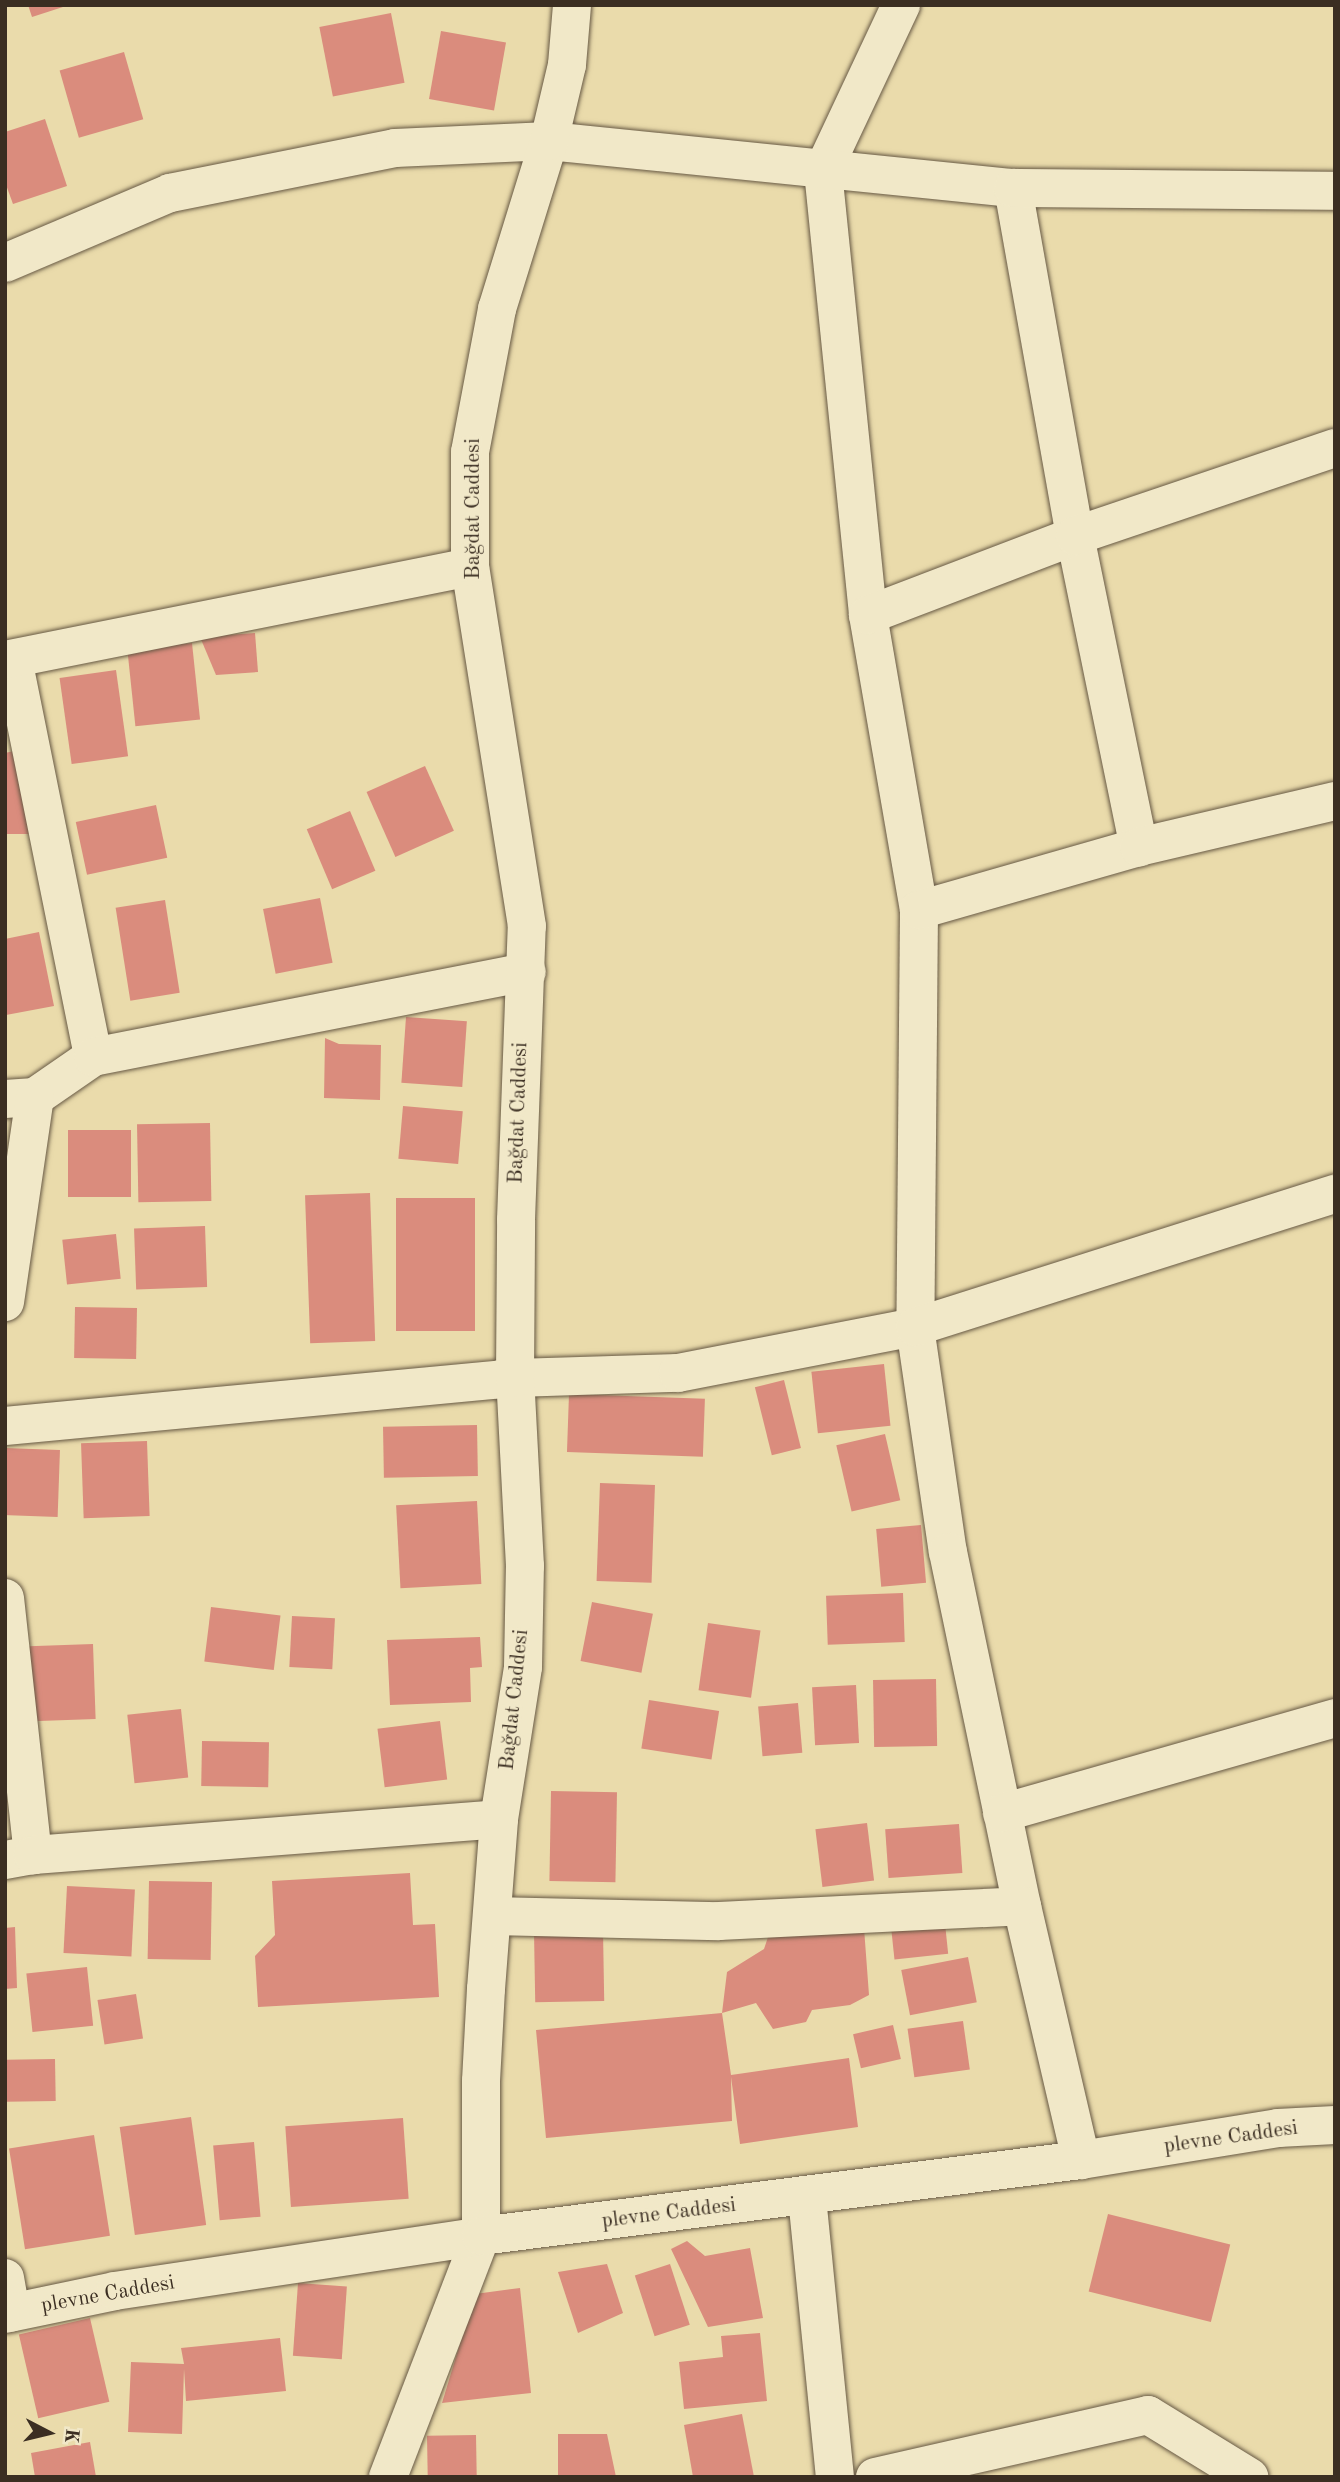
<!DOCTYPE html>
<html>
<head>
<meta charset="utf-8">
<style>
	body { margin:0 }
	#map { position:relative; width:1340px; height:2482px; overflow:hidden; background:#eadbab; font-family:"Old Standard TT",serif }
	div>[style] { position:absolute }
	[style*='--x'] { left:calc(var(--x)*1px); top:calc(var(--y)*1px); width:calc(var(--w)*1px); rotate:calc(var(--a)*1deg) }
	.building>* { inset:0; background:#da8c7d; transform-origin:0 0 }
	.roads { filter:drop-shadow(0 0 2px #675944) drop-shadow(0 0 2px #675944) }
	.minor>* { height:38px; margin:-19px; padding:0 19px; transform-origin:19px; border-radius:19px; background:#f1e8c8 }
	.tertiary>* { height:38px; margin:-19px; padding:0 19px; transform-origin:19px; border-radius:19px; background:#f1e8c8 }
	span { translate:-50% -50%; white-space:nowrap; text-align:center; line-height:1.15; -webkit-text-stroke:6px #f1e8c8; paint-order:stroke }
	.street-label { font-size:21px; color:#3b2e22 }
	.frame { position:absolute; inset:0; border:7px solid #3b2e22; pointer-events:none }
	.north { position:absolute; left:14px; top:2398px; width:70px; height:70px; -webkit-text-stroke:5px #f1e8c8; paint-order:stroke; rotate:97deg; font-size:19px; font-weight:700; line-height:28px; text-align:center; color:#3b2e22 }
	.north::after { content:''; display:block; margin:auto; width:24px; height:32px; background:#3b2e22; clip-path:polygon(50% 0,100% 100%,50% 72%,0 100%) }
</style>
</head>
<body>
<div id="map">
	<div class="building">
		<div style="clip-path:polygon(28px 5px,66px 5px,66px 6px,32px 17px)"></div>
		<div style="left:391px;top:13px;width:71px;height:73px;rotate:79deg"></div>
		<div style="left:441px;top:31px;width:66px;height:69px;rotate:10deg"></div>
		<div style="left:124px;top:52px;width:70px;height:67px;rotate:74deg"></div>
		<div style="clip-path:polygon(45px 119px,67px 186px,13px 204px,5px 182px,5px 132px)"></div>
		<div style="clip-path:polygon(255px 633px,258px 672px,216px 675px,200px 637px)"></div>
		<div style="left:192px;top:643px;width:77px;height:65px;rotate:84deg"></div>
		<div style="left:116px;top:670px;width:87px;height:57px;rotate:82deg"></div>
		<div style="clip-path:polygon(14px 751px,38px 834px,5px 834px,5px 753px)"></div>
		<div style="left:425px;top:766px;width:71px;height:64px;rotate:66deg"></div>
		<div style="left:156px;top:805px;width:54px;height:82px;rotate:78deg"></div>
		<div style="left:350px;top:811px;width:65px;height:47px;rotate:67deg"></div>
		<div style="left:320px;top:898px;width:66px;height:58px;rotate:79deg"></div>
		<div style="left:165px;top:900px;width:94px;height:50px;rotate:81deg"></div>
		<div style="clip-path:polygon(39px 932px,54px 1006px,6px 1015px,5px 939px)"></div>
		<div style="left:406px;top:1017px;width:61px;height:66px;rotate:4deg"></div>
		<div style="clip-path:polygon(325px 1038px,339px 1044px,381px 1045px,380px 1100px,324px 1098px)"></div>
		<div style="left:403px;top:1106px;width:60px;height:53px;rotate:5deg"></div>
		<div style="left:210px;top:1123px;width:78px;height:73px;rotate:89deg"></div>
		<div style="left:68px;top:1130px;width:63px;height:67px"></div>
		<div style="left:370px;top:1193px;width:148px;height:65px;rotate:88deg"></div>
		<div style="left:475px;top:1198px;width:133px;height:79px;rotate:90deg"></div>
		<div style="left:205px;top:1226px;width:61px;height:71px;rotate:88deg"></div>
		<div style="left:116px;top:1234px;width:45px;height:54px;rotate:84deg"></div>
		<div style="left:75px;top:1307px;width:62px;height:51px;rotate:1deg"></div>
		<div style="left:884px;top:1364px;width:62px;height:73px;rotate:84deg"></div>
		<div style="left:784px;top:1380px;width:70px;height:30px;rotate:76deg"></div>
		<div style="left:569px;top:1394px;width:136px;height:58px;rotate:2deg"></div>
		<div style="left:477px;top:1425px;width:51px;height:94px;rotate:89deg"></div>
		<div style="left:885px;top:1434px;width:68px;height:50px;rotate:77deg"></div>
		<div style="left:147px;top:1441px;width:75px;height:66px;rotate:88deg"></div>
		<div style="left:5px;top:1448px;width:55px;height:67px;rotate:2deg"></div>
		<div style="left:600px;top:1483px;width:55px;height:98px;rotate:2deg"></div>
		<div style="left:477px;top:1501px;width:83px;height:81px;rotate:87deg"></div>
		<div style="left:921px;top:1525px;width:58px;height:45px;rotate:85deg"></div>
		<div style="left:903px;top:1593px;width:49px;height:77px;rotate:88deg"></div>
		<div style="left:592px;top:1602px;width:62px;height:60px;rotate:11deg"></div>
		<div style="left:211px;top:1607px;width:70px;height:55px;rotate:7deg"></div>
		<div style="left:292px;top:1616px;width:43px;height:51px;rotate:3deg"></div>
		<div style="left:708px;top:1623px;width:53px;height:68px;rotate:8deg"></div>
		<div style="clip-path:polygon(480px 1637px,482px 1667px,470px 1668px,471px 1702px,390px 1705px,387px 1640px)"></div>
		<div style="left:93px;top:1644px;width:75px;height:64px;rotate:88deg"></div>
		<div style="left:936px;top:1679px;width:67px;height:63px;rotate:89deg"></div>
		<div style="left:856px;top:1685px;width:58px;height:44px;rotate:87deg"></div>
		<div style="left:649px;top:1700px;width:71px;height:49px;rotate:9deg"></div>
		<div style="left:798px;top:1703px;width:50px;height:40px;rotate:85deg"></div>
		<div style="left:181px;top:1709px;width:69px;height:54px;rotate:84deg"></div>
		<div style="left:440px;top:1721px;width:59px;height:63px;rotate:83deg"></div>
		<div style="left:202px;top:1741px;width:67px;height:45px;rotate:1deg"></div>
		<div style="left:551px;top:1791px;width:66px;height:90px;rotate:1deg"></div>
		<div style="left:867px;top:1823px;width:58px;height:52px;rotate:83deg"></div>
		<div style="left:959px;top:1824px;width:49px;height:74px;rotate:86deg"></div>
		<div style="clip-path:polygon(410px 1873px,413px 1925px,435px 1924px,439px 1997px,258px 2007px,255px 1956px,275px 1935px,272px 1881px)"></div>
		<div style="left:149px;top:1881px;width:63px;height:78px;rotate:1deg"></div>
		<div style="left:67px;top:1886px;width:68px;height:67px;rotate:3deg"></div>
		<div style="left:944px;top:1914px;width:40px;height:54px;rotate:84deg"></div>
		<div style="clip-path:polygon(15px 1927px,17px 1988px,5px 1989px,5px 1928px)"></div>
		<div style="clip-path:polygon(864px 1928px,869px 1995px,850px 2005px,812px 2010px,806px 2022px,773px 2029px,756px 2003px,722px 2013px,727px 1972px,764px 1949px,769px 1934px)"></div>
		<div style="left:603px;top:1931px;width:70px;height:69px;rotate:89deg"></div>
		<div style="left:968px;top:1957px;width:46px;height:68px;rotate:79deg"></div>
		<div style="left:87px;top:1967px;width:59px;height:61px;rotate:84deg"></div>
		<div style="left:136px;top:1994px;width:45px;height:39px;rotate:81deg"></div>
		<div style="clip-path:polygon(722px 2013px,731px 2075px,849px 2058px,858px 2127px,740px 2144px,731px 2077px,732px 2121px,546px 2138px,536px 2030px)"></div>
		<div style="left:963px;top:2021px;width:49px;height:56px;rotate:82deg"></div>
		<div style="left:893px;top:2025px;width:35px;height:41px;rotate:77deg"></div>
		<div style="left:55px;top:2059px;width:42px;height:50px;rotate:89deg"></div>
		<div style="left:191px;top:2117px;width:109px;height:72px;rotate:82deg"></div>
		<div style="left:403px;top:2118px;width:81px;height:118px;rotate:86deg"></div>
		<div style="left:94px;top:2135px;width:102px;height:86px;rotate:81deg"></div>
		<div style="left:254px;top:2142px;width:75px;height:41px;rotate:85deg"></div>
		<div style="left:1108px;top:2214px;width:126px;height:80px;rotate:14deg"></div>
		<div style="clip-path:polygon(687px 2241px,705px 2256px,750px 2248px,763px 2318px,708px 2327px,671px 2249px)"></div>
		<div style="clip-path:polygon(607px 2264px,623px 2313px,578px 2333px,558px 2272px)"></div>
		<div style="left:670px;top:2264px;width:64px;height:37px;rotate:72deg"></div>
		<div style="left:298px;top:2283px;width:49px;height:73px;rotate:4deg"></div>
		<div style="clip-path:polygon(520px 2288px,531px 2393px,442px 2403px,475px 2294px)"></div>
		<div style="left:90px;top:2318px;width:86px;height:73px;rotate:77deg"></div>
		<div style="clip-path:polygon(760px 2333px,767px 2401px,684px 2409px,679px 2362px,723px 2357px,721px 2336px)"></div>
		<div style="clip-path:polygon(280px 2338px,286px 2391px,186px 2401px,184px 2369px,182px 2434px,128px 2432px,131px 2362px,184px 2364px,181px 2348px)"></div>
		<div style="clip-path:polygon(742px 2414px,754px 2477px,693px 2477px,684px 2425px)"></div>
		<div style="clip-path:polygon(558px 2434px,607px 2434px,616px 2477px,558px 2477px)"></div>
		<div style="left:476px;top:2435px;width:42px;height:49px;rotate:89deg"></div>
		<div style="clip-path:polygon(90px 2442px,96px 2477px,35px 2477px,31px 2453px)"></div>
	</div>
	<div class="roads">
		<div class="minor">
			<div style="--x:901;--y:5;--w:183;--a:115.2"></div>
			<div style="--x:823;--y:171;--w:446;--a:84.2"></div>
			<div style="--x:868;--y:615;--w:299;--a:80.2"></div>
			<div style="--x:919;--y:910;--w:417;--a:90.5"></div>
			<div style="--x:915;--y:1327;--w:227;--a:81.7"></div>
			<div style="--x:948;--y:1552;--w:362;--a:78.2"></div>
			<div style="--x:1022;--y:1906;--w:261;--a:76.9"></div>
			<div style="--x:1013;--y:188;--w:353;--a:79.9"></div>
			<div style="--x:1075;--y:536;--w:318;--a:78.4"></div>
			<div style="--x:5;--y:263;--w:179;--a:-23"></div>
			<div style="--x:170;--y:193;--w:229;--a:-11.3"></div>
			<div style="--x:395;--y:148;--w:154;--a:-2.6"></div>
			<div style="--x:549;--y:141;--w:466;--a:5.8"></div>
			<div style="--x:1013;--y:188;--w:322;--a:0.5"></div>
			<div style="--x:868;--y:615;--w:222;--a:-20.9"></div>
			<div style="--x:1075;--y:536;--w:274;--a:-18.7"></div>
			<div style="--x:13;--y:659;--w:406;--a:78.6"></div>
			<div style="--x:5;--y:660;--w:474;--a:-11.3"></div>
			<div style="--x:919;--y:910;--w:229;--a:-16"></div>
			<div style="--x:1139;--y:847;--w:201;--a:-13.2"></div>
			<div style="--x:5;--y:1099;--w:30;--a:-4"></div>
			<div style="--x:35;--y:1097;--w:70;--a:-34.6"></div>
			<div style="--x:93;--y:1057;--w:442;--a:-11.1"></div>
			<div style="--x:5;--y:1302;--w:207;--a:-81.7"></div>
			<div style="--x:5;--y:1426;--w:512;--a:-5.38"></div>
			<div style="--x:515;--y:1378;--w:163;--a:-1.8"></div>
			<div style="--x:678;--y:1373;--w:241;--a:-11"></div>
			<div style="--x:915;--y:1327;--w:441;--a:-17.6"></div>
			<div style="--x:5;--y:1598;--w:259;--a:83.8"></div>
			<div style="--x:1002;--y:1813;--w:346;--a:-15.9"></div>
			<div style="--x:5;--y:1860;--w:28;--a:-10"></div>
			<div style="--x:33;--y:1855;--w:467;--a:-4.4"></div>
			<div style="--x:492;--y:1916;--w:227;--a:1.3"></div>
			<div style="--x:719;--y:1921;--w:303;--a:-2.8"></div>
			<div style="--x:807;--y:2197;--w:281;--a:84.3"></div>
			<div style="--x:5;--y:2278;--w:35;--a:80"></div>
			<div style="--x:388;--y:2477;--w:258;--a:-68.9"></div>
			<div style="--x:875;--y:2477;--w:280;--a:-12.8"></div>
			<div style="--x:1148;--y:2415;--w:119;--a:31.5"></div>
		</div>
		<div class="tertiary">
			<div style="--x:481;--y:2236;--w:155;--a:-90"></div>
			<div style="--x:481;--y:2081;--w:92;--a:-86.9"></div>
			<div style="--x:486;--y:1989;--w:170;--a:-85.6"></div>
			<div style="--x:499;--y:1819;--w:154;--a:-81"></div>
			<div style="--x:523;--y:1667;--w:101;--a:-88.9"></div>
			<div style="--x:525;--y:1566;--w:188;--a:-93"></div>
			<div style="--x:515;--y:1378;--w:158;--a:-89.6"></div>
			<div style="--x:516;--y:1220;--w:294;--a:-87.9"></div>
			<div style="--x:527;--y:926;--w:363;--a:-99"></div>
			<div style="--x:470;--y:567;--w:115;--a:-90"></div>
			<div style="--x:470;--y:452;--w:146;--a:-79.3"></div>
			<div style="--x:497;--y:309;--w:176;--a:-72.8"></div>
			<div style="--x:549;--y:141;--w:78;--a:-76.7"></div>
			<div style="--x:567;--y:65;--w:60;--a:-85.2"></div>
			<div style="--x:5;--y:2314;--w:112;--a:-11.8"></div>
			<div style="--x:115;--y:2291;--w:370;--a:-8.5"></div>
			<div style="--x:481;--y:2236;--w:605;--a:-7.22"></div>
			<div style="--x:1081;--y:2160;--w:200;--a:-9.2"></div>
			<div style="--x:1278;--y:2128;--w:57;--a:-3"></div>
		</div>
	</div>
	<div class="street-label">
		<span style="left:474px;top:509px;rotate:-90deg">Bağdat Caddesi</span>
		<span style="left:519px;top:1113px;rotate:-88deg">Bağdat Caddesi</span>
		<span style="left:515px;top:1700px;rotate:-84deg">Bağdat Caddesi</span>
		<span style="left:1231px;top:2138px;rotate:-8deg">plevne Caddesi</span>
		<span style="left:669px;top:2214px;rotate:-7deg">plevne Caddesi</span>
		<span style="left:108px;top:2295px;rotate:-10deg">plevne Caddesi</span>
	</div>
	<div class="frame"></div>
	<div class="north">K</div>
</div>
</body>
</html>
